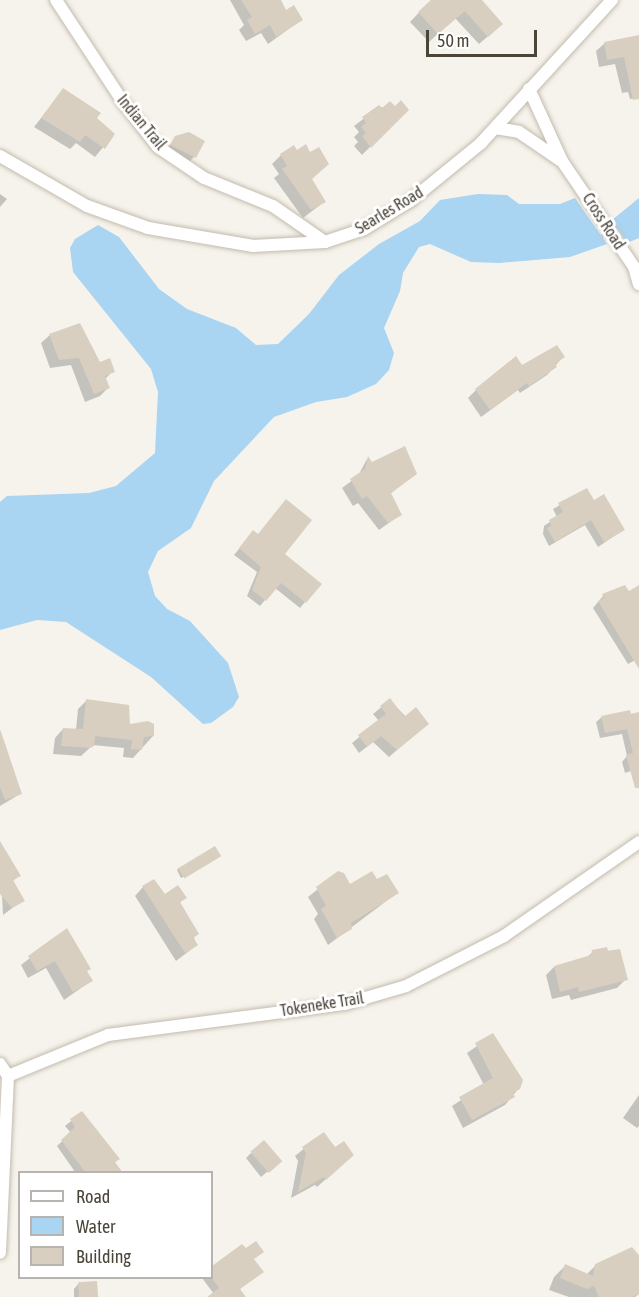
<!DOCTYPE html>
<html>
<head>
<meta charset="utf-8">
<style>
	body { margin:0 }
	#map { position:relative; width:639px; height:1297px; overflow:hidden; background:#f6f3ec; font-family:"Asap Condensed",sans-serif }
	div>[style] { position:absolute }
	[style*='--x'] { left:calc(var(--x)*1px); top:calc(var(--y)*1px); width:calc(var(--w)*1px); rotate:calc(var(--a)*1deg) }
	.water>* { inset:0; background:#a9d4f2 }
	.shadow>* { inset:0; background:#0003 }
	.stream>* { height:4.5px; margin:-2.25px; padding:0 2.25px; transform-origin:2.25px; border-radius:2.25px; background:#a9d4f2 }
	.building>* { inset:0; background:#d8cfc1; transform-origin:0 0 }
	.roads { filter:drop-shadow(0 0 2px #c2bbae) drop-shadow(0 0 2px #c2bbae) }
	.minor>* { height:12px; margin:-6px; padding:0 6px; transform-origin:6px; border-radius:6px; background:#fff }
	span { translate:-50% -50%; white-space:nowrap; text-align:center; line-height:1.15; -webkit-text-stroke:6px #fff; paint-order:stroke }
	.street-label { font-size:16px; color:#4b4439 }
	.legend { position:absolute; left:18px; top:1171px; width:195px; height:108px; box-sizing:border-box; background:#fff; border:2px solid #b7b4b0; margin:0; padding:8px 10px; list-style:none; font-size:18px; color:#4b4439 }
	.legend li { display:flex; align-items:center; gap:12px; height:30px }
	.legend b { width:30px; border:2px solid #b7b4b0 }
	.scale { position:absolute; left:426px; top:30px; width:111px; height:27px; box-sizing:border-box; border:3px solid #4b4439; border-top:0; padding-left:8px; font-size:18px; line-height:21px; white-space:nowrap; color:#4b4439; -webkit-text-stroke:4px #fff; paint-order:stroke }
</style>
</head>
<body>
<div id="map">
	<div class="water">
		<div style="clip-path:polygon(478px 194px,507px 195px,519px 204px,560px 204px,575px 198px,607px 244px,570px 257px,499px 263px,471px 262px,430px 244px,419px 247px,403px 273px,400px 291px,384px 328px,394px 353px,389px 370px,376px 384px,347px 397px,316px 402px,274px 417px,214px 481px,191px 528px,158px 551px,148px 572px,155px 596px,167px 609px,190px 621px,228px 663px,239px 697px,233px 707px,211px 723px,203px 724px,151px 677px,66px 622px,37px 620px,0 630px,0 502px,7px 496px,89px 493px,116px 486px,155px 453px,158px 392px,151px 369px,73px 272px,70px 248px,75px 239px,98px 225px,119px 237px,159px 289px,187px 309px,236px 328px,256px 345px,278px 344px,309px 314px,339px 275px,379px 244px,420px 221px,440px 200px)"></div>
		<div style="clip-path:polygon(639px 198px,639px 238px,627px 243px,612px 220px)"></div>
	</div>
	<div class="shadow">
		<div style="clip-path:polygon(230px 0,279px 0,286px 12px,301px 20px,268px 44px,261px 33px,246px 41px,239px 30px,244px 25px)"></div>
		<div style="clip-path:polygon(431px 0,479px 0,493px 32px,479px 44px,455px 18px,429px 42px,410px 22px)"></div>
		<div style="clip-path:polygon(605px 43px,639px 43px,639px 98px,630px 99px,628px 92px,622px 93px,615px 64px,599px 67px,596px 51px)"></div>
		<div style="clip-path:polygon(63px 90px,113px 135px,95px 157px,76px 143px,70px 149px,34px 127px)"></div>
		<div style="clip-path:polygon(379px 107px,407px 110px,362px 155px,354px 146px,358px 142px,354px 137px,359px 132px,354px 126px)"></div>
		<div style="clip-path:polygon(176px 137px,194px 157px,189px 162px,166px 151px)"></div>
		<div style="clip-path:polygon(281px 155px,311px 180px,324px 202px,303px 218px,274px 178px,279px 174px,272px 164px)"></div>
		<div style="clip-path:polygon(0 194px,7px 199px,0 207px)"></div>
		<div style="clip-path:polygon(50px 335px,113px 371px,105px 379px,108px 388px,100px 396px,85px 402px,71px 365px,50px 368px,41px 343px)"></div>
		<div style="clip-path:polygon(563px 357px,547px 375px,520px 393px,518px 390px,481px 417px,468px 398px,476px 390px,522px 367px)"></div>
		<div style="clip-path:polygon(367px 459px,371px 464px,415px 474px,390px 494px,400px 515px,379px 530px,358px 503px,353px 506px,342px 488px,358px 476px)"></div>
		<div style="clip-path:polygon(586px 490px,593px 502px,623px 530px,598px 547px,585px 525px,549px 546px,543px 534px,544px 526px,557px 517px,553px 509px)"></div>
		<div style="clip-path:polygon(248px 538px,305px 602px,300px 608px,275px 588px,260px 606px,247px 596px,257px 572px,234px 555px)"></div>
		<div style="clip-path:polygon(639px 587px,639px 658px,628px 664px,593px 608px,603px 596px,628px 593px)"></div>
		<div style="clip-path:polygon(87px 700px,129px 725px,153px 736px,133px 758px,123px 757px,124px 748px,93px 745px,81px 756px,53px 754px,55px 738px,63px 729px,76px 730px,78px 709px)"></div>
		<div style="clip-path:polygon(390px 700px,419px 731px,389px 757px,373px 742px,359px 753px,352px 743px,379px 721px,373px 714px)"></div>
		<div style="clip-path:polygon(639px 713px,639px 778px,631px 771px,625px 773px,622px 762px,627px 756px,622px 734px,600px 738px,596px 722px,602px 717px)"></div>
		<div style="clip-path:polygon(5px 744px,20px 794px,0 806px,0 746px)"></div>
		<div style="clip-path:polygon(0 855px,19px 875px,12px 882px,23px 900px,3px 915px)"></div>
		<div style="clip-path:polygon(217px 858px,181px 878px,177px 870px,179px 868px)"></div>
		<div style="clip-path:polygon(338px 873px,350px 886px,377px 881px,397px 893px,328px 945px,314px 919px,318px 914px,308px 897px)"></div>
		<div style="clip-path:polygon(143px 887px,164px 896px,185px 898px,179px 903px,197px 945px,176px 961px,135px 896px)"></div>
		<div style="clip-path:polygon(66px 930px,91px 981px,64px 1000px,46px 968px,28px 978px,21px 965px)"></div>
		<div style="clip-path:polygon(619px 950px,626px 979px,617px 988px,571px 1000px,569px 995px,552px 999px,546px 975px,554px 967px,586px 958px,593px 952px)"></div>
		<div style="clip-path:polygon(493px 1035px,519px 1088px,505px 1105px,463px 1128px,452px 1106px,484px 1085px,467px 1053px)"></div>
		<div style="clip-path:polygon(639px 1095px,639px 1126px,637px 1128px,623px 1118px)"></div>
		<div style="clip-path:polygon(81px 1113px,118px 1158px,114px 1163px,115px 1172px,75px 1172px,57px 1146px,71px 1133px,65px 1126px)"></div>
		<div style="clip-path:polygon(323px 1133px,344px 1163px,317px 1187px,315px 1185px,291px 1198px,298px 1161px,295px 1156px)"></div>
		<div style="clip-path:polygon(251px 1153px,274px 1166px,261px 1177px,246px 1158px)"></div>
		<div style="clip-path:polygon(242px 1246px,253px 1260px,239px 1290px,244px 1297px,211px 1297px,214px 1294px,202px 1278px,212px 1278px,212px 1268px)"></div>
		<div style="clip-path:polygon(639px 1257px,639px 1294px,635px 1297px,569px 1297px,549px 1290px,554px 1277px,565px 1266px,586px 1275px,595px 1266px)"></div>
		<div style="clip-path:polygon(79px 1283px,97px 1297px,74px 1297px,74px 1289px)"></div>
	</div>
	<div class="stream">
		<div style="--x:603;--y:235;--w:16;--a:-35"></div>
	</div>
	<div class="building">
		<div style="clip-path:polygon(241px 0,281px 0,286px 10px,294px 5px,303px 20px,276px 37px,270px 25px,255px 34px,247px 20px,252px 17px)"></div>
		<div style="clip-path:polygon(431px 0,482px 0,503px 24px,488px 37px,465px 11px,438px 34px,418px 12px)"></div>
		<div style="clip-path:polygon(639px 35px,639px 99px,633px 100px,624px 57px,607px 60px,604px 42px)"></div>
		<div style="clip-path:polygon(63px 88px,101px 113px,97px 118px,115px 134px,105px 149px,85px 135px,80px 142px,41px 118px)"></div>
		<div style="clip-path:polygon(401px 100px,409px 110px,371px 148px,362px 136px,366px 133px,361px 127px,366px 123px,362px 117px,379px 105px,382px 108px,390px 101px,395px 106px)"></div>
		<div style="clip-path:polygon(189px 132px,205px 141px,196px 158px,170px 145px,175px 136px)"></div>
		<div style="clip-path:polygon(306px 144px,310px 152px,319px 147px,329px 164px,312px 179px,326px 202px,311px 210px,282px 169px,287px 166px,280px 154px,294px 145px,297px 150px)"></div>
		<div style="clip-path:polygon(80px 323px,100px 362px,110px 358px,115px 372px,105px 376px,110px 388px,94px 394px,79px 358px,59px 360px,49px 334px)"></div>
		<div style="clip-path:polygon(557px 345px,565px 357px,555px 364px,557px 367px,529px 386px,527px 383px,490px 410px,475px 389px,516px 356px,522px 365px)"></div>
		<div style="clip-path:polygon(405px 446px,417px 474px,391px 493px,402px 515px,388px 523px,367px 496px,362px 499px,350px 479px,365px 469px,368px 456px,372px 462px)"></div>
		<div style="clip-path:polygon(587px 488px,594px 500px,604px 494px,625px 530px,604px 542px,591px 520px,555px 542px,547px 528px,551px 526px,549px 520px,563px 512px,558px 503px)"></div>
		<div style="clip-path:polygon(286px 499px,312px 520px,285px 554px,322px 584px,306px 603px,281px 583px,266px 601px,252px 590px,261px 567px,239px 548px,253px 530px,258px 534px)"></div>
		<div style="clip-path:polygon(625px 585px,629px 591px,639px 585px,639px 669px,598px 601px,604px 598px,602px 594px)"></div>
		<div style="clip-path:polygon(390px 698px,404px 717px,416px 707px,429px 724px,397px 750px,381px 736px,367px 747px,358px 735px,386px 714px,380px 706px)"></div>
		<div style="clip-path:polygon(86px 699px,129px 705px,130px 724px,148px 721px,154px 724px,154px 736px,144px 737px,142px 750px,131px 749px,132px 740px,95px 736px,94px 746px,90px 748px,61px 746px,63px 728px,83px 729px)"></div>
		<div style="clip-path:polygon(630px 710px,631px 714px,639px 712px,639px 788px,635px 788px,626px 755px,633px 753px,627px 729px,605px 733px,601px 716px)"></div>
		<div style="clip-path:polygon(0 729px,22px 794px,5px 800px,0 787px)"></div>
		<div style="clip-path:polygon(0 841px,21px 876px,13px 880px,25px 901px,12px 908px,0 894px)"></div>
		<div style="left:215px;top:846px;width:12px;height:43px;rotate:59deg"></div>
		<div style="clip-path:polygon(338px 871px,344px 873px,350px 884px,372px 871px,377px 879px,387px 874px,399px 893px,351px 923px,352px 929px,337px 938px,321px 909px,326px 906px,316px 887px)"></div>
		<div style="clip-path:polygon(154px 879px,165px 894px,178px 885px,187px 898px,180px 902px,199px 934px,193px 938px,198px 945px,185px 953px,142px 886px)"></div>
		<div style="clip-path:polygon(67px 928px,91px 969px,87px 971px,93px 981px,73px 992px,55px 961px,37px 971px,28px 956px)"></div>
		<div style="clip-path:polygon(607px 947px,608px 951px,620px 949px,628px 980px,579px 992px,578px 987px,560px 992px,554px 966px,591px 955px,592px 950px)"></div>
		<div style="clip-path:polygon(493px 1033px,523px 1080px,520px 1089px,513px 1093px,515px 1097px,472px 1120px,459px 1097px,493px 1078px,475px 1043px)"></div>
		<div style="clip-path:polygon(82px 1111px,120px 1159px,115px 1162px,123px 1173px,86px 1173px,61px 1140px,75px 1127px,70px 1119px)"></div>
		<div style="clip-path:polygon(324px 1132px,335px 1147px,344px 1141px,354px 1155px,326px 1180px,324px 1177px,298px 1192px,306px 1153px,302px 1147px)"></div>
		<div style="left:264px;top:1140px;width:28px;height:18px;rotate:49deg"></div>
		<div style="clip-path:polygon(256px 1241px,264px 1252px,254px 1259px,264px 1272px,240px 1289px,246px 1297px,207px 1297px,219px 1288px,212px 1278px,212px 1266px,242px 1244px,246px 1248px)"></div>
		<div style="clip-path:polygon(632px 1247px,639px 1255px,639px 1294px,632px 1297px,599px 1297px,594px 1286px,587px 1289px,560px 1278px,565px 1264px,593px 1276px,595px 1264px)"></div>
		<div style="left:97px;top:1281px;width:16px;height:19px;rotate:86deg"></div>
	</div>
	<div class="roads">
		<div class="minor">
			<div style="--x:56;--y:0;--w:122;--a:56.7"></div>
			<div style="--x:123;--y:102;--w:57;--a:52.1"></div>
			<div style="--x:158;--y:147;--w:55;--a:34"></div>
			<div style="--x:204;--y:178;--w:74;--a:22.1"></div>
			<div style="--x:273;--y:206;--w:63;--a:34.7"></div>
			<div style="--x:529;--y:89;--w:79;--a:65.4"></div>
			<div style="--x:562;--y:161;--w:128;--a:55.8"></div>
			<div style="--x:634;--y:267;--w:18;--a:74"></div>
			<div style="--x:495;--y:128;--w:24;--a:9"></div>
			<div style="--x:519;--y:132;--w:50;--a:34.3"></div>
			<div style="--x:0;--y:156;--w:100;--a:29.9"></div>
			<div style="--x:87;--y:206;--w:65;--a:19.8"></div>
			<div style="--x:148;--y:228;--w:107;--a:9.7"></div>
			<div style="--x:253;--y:246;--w:72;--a:-3.2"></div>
			<div style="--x:325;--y:242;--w:41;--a:-18.4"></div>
			<div style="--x:364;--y:229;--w:54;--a:-31.3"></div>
			<div style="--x:410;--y:201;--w:92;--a:-39.2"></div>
			<div style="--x:481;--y:143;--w:194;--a:-47.5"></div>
			<div style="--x:0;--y:1064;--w:14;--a:56"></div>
			<div style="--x:8;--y:1076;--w:177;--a:92.6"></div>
			<div style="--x:8;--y:1076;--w:108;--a:-22.3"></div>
			<div style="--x:108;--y:1035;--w:239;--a:-7.5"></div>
			<div style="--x:345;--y:1004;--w:64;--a:-16.4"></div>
			<div style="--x:406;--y:986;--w:110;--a:-27"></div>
			<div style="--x:504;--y:936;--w:165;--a:-34.8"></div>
		</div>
	</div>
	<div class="street-label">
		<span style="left:142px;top:122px;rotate:50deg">Indian Trail</span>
		<span style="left:389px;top:210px;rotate:-31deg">Searles Road</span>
		<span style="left:604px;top:221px;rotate:57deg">Cross Road</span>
		<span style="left:322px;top:1004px;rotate:-9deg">Tokeneke Trail</span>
	</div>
	<ul class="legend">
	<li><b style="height:8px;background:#fff"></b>Road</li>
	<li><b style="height:16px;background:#a9d4f2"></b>Water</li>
	<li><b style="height:16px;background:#d8cfc1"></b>Building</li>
	</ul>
	<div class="scale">50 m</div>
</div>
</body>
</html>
